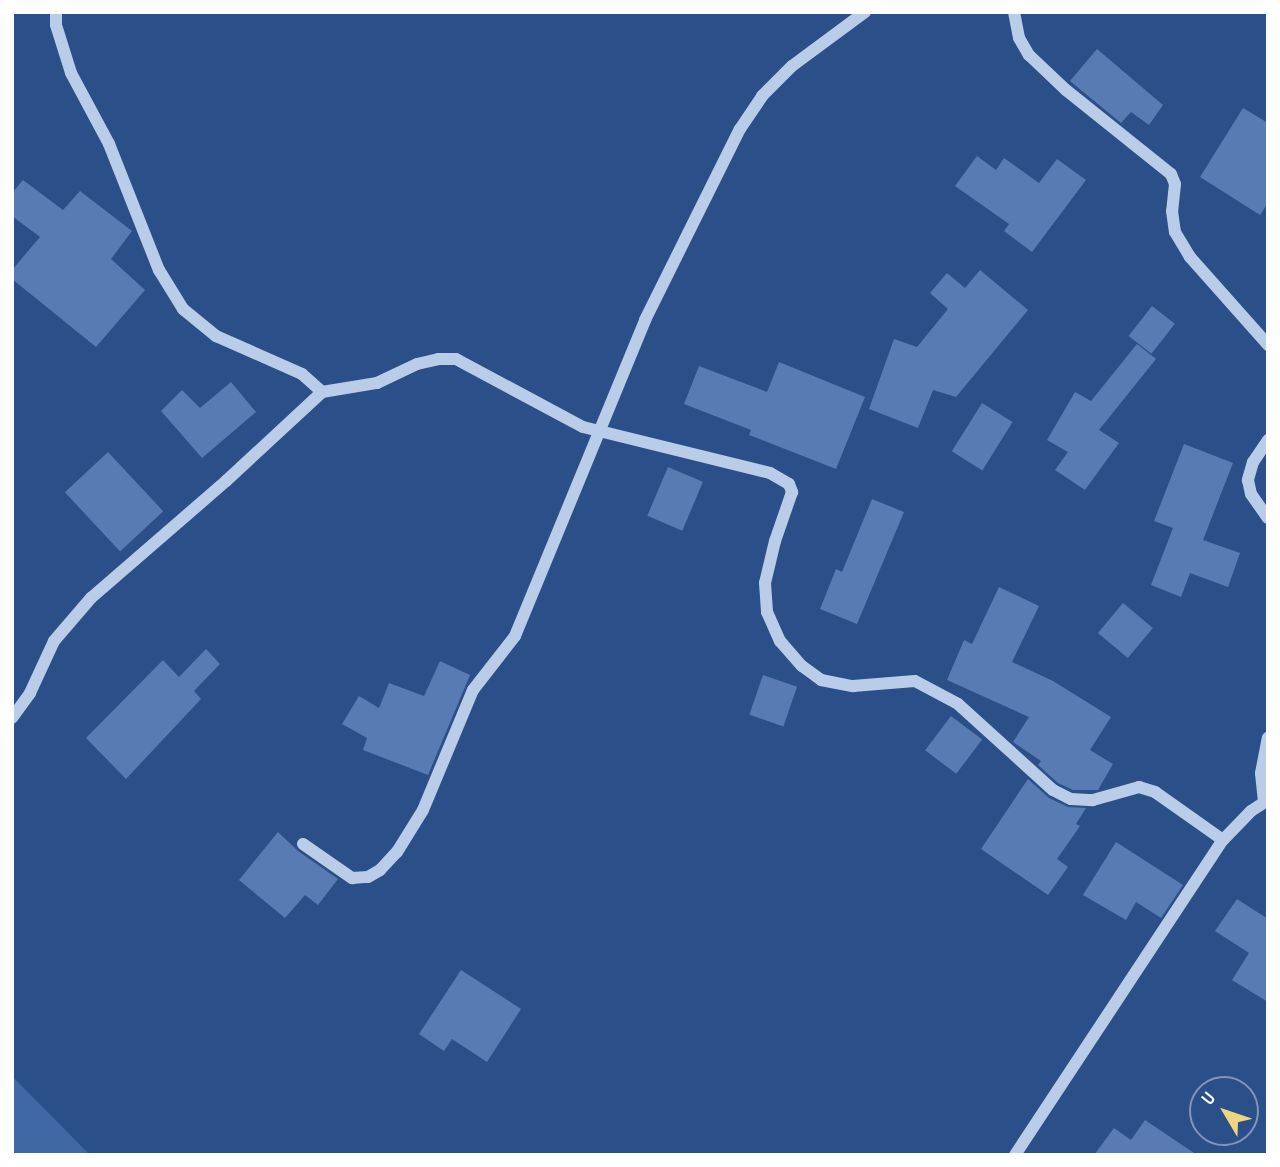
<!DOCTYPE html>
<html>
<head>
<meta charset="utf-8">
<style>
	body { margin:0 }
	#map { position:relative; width:1280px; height:1167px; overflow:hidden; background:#2b4f89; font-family:"Sofia Sans Condensed",sans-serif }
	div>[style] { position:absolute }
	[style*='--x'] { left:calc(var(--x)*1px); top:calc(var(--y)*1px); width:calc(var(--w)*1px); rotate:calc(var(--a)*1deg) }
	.green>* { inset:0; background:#4068a5 }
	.building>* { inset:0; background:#577bb2; transform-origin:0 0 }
	.minor>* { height:12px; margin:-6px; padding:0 6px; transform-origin:6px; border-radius:6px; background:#b9cce8 }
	span { translate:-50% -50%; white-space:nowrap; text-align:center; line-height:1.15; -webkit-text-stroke:7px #2b4f89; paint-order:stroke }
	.frame { position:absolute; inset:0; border:14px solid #fff; pointer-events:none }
	.north { position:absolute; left:1189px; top:1076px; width:70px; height:70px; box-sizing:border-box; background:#2b4f89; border:2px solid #8095b8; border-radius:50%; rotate:309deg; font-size:19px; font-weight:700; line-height:28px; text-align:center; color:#fff }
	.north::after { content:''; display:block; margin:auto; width:24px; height:32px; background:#eed581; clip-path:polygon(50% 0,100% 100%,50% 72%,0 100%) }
</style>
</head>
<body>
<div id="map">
	<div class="green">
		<div style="clip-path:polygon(12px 1076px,90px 1155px,12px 1155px)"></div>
	</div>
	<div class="building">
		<div style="clip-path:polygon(1097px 49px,1163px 105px,1149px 125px,1131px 112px,1121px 123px,1070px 81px)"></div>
		<div style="clip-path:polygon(1243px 108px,1268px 123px,1268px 203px,1260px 215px,1200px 177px)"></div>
		<div style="clip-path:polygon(977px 156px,996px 170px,1004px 158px,1039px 183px,1057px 159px,1086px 180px,1032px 252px,1004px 231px,1009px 224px,955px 186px)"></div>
		<div style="clip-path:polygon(23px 180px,63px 210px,80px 191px,132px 231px,111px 259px,145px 290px,96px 347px,12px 279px,12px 270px,40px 237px,12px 216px,12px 193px)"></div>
		<div style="clip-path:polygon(980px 270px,1028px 310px,956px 397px,933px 390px,918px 428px,869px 409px,894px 339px,917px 347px,948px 309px,930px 293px,947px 273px,965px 288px)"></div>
		<div style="left:1152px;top:306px;width:29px;height:38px;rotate:38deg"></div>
		<div style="clip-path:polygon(1137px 344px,1156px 359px,1099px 430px,1119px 443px,1085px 490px,1055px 470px,1068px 452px,1047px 440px,1075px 392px,1091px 401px)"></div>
		<div style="clip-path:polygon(779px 362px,865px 397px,836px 469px,749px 435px,751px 430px,684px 404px,699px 366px,767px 392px)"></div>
		<div style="clip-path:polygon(231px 382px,256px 412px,202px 458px,161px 411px,182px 390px,200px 408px)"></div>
		<div style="left:982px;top:403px;width:36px;height:57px;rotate:32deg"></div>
		<div style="clip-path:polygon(1184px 444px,1233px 463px,1203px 540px,1240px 553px,1228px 587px,1190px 573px,1181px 597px,1151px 585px,1173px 528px,1154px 521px)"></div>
		<div style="left:108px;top:452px;width:81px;height:59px;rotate:47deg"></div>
		<div style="left:668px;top:467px;width:38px;height:53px;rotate:23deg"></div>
		<div style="clip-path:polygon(872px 499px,904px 512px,857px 624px,820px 609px,836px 569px,842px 572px)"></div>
		<div style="clip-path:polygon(999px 587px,1039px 606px,1012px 662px,1053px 681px,1111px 717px,1090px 750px,1113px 764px,1098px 790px,1073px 790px,1058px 783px,1038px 765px,1041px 761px,1013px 742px,1029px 717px,947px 680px,964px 640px,972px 644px)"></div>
		<div style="left:1123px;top:603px;width:39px;height:39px;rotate:40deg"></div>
		<div style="clip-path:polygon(206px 649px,220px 664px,194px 691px,201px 699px,126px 779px,86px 738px,163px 660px,179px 677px)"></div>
		<div style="clip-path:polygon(440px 661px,470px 675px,428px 775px,363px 750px,367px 738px,342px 724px,359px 696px,379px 708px,389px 683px,424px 696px)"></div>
		<div style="left:763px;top:675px;width:36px;height:42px;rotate:19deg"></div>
		<div style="left:951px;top:716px;width:39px;height:43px;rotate:37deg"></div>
		<div style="clip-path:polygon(1028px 779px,1049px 798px,1068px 807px,1086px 808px,1076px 824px,1080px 826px,1057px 859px,1068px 867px,1048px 895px,981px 849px)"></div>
		<div style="clip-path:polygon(278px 832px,298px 851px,338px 879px,318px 905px,305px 895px,285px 918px,239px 880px)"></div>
		<div style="clip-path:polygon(1116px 842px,1183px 885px,1161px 918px,1136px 902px,1126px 920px,1083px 895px)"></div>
		<div style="clip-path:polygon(1237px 899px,1268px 919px,1268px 1002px,1232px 980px,1249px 953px,1215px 931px)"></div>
		<div style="clip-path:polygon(461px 970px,521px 1009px,487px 1062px,452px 1039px,444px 1051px,419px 1034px)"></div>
		<div style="clip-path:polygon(1145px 1120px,1197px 1155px,1094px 1155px,1114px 1128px,1131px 1140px)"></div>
	</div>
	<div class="minor">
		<div style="--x:56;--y:12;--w:13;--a:90"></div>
		<div style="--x:56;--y:25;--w:50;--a:72.6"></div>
		<div style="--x:71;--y:73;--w:81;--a:61.8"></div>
		<div style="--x:109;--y:144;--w:136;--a:68.4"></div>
		<div style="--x:159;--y:270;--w:46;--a:58.4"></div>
		<div style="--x:183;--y:309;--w:43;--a:39.3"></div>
		<div style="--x:216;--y:336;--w:94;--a:23.8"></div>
		<div style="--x:302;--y:374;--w:27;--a:42"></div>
		<div style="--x:322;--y:392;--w:56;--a:-9.3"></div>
		<div style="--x:377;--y:383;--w:44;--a:-25.4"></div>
		<div style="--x:417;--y:364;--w:22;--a:-13"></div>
		<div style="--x:438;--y:359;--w:18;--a:0"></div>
		<div style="--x:456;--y:359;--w:144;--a:28.2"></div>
		<div style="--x:583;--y:427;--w:193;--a:13.8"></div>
		<div style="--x:770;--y:473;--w:22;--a:30"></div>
		<div style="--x:789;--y:484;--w:9;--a:69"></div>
		<div style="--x:792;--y:492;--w:52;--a:109.1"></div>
		<div style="--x:775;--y:541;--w:43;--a:103.4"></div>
		<div style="--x:765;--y:583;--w:29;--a:86"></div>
		<div style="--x:767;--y:612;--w:32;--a:66"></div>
		<div style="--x:780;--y:641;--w:33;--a:49"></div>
		<div style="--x:802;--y:666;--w:24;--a:36"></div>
		<div style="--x:821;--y:680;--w:33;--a:11"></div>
		<div style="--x:853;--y:686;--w:62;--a:-4.6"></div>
		<div style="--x:915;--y:681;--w:49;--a:28.1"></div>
		<div style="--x:958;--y:704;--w:128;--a:42.2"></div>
		<div style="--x:1053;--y:790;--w:20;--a:27"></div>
		<div style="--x:1071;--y:799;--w:22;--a:3"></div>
		<div style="--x:1093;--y:800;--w:48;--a:-15.8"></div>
		<div style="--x:1139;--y:787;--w:17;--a:17"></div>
		<div style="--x:1155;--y:792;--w:83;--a:35.2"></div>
		<div style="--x:1014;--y:12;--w:26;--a:79"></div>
		<div style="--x:1019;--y:38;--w:20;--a:60"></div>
		<div style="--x:1029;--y:55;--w:51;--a:43.4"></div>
		<div style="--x:1066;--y:90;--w:134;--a:38.7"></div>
		<div style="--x:1171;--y:174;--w:11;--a:68"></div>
		<div style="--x:1175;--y:184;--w:27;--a:96"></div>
		<div style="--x:1172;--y:211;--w:21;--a:82"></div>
		<div style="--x:1175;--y:232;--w:29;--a:59"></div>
		<div style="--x:1190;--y:257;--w:118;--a:48.4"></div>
		<div style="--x:1268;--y:440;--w:27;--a:124"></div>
		<div style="--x:1253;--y:462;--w:19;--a:106"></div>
		<div style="--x:1248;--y:480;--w:14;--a:78"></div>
		<div style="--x:1251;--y:494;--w:29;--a:55"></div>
		<div style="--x:12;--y:718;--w:31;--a:-54"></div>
		<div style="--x:30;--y:693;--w:57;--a:-65.2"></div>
		<div style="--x:54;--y:641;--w:57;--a:-49.3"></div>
		<div style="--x:91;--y:598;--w:179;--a:-40.9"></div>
		<div style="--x:226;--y:481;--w:131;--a:-42.8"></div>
		<div style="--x:1264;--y:802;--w:29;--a:-96"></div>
		<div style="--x:1261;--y:773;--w:36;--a:-79"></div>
		<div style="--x:303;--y:844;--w:60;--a:34.8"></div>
		<div style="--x:352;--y:878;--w:16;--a:-4"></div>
		<div style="--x:368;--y:877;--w:14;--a:-30"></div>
		<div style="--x:380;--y:870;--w:25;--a:-47"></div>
		<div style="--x:397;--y:852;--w:49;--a:-58.2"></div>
		<div style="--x:423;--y:810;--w:130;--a:-67.4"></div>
		<div style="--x:473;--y:690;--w:68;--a:-52.1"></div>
		<div style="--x:515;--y:636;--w:342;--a:-67.6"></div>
		<div style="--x:645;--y:320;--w:213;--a:-63.6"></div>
		<div style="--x:740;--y:129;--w:40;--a:-56"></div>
		<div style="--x:762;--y:96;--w:42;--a:-45"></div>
		<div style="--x:792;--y:66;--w:91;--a:-36.5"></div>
		<div style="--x:1015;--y:1155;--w:377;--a:-56.6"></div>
		<div style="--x:1223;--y:840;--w:40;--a:-46"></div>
		<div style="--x:1251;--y:811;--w:20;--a:-33"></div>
	</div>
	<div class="frame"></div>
	<div class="north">U</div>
</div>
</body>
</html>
